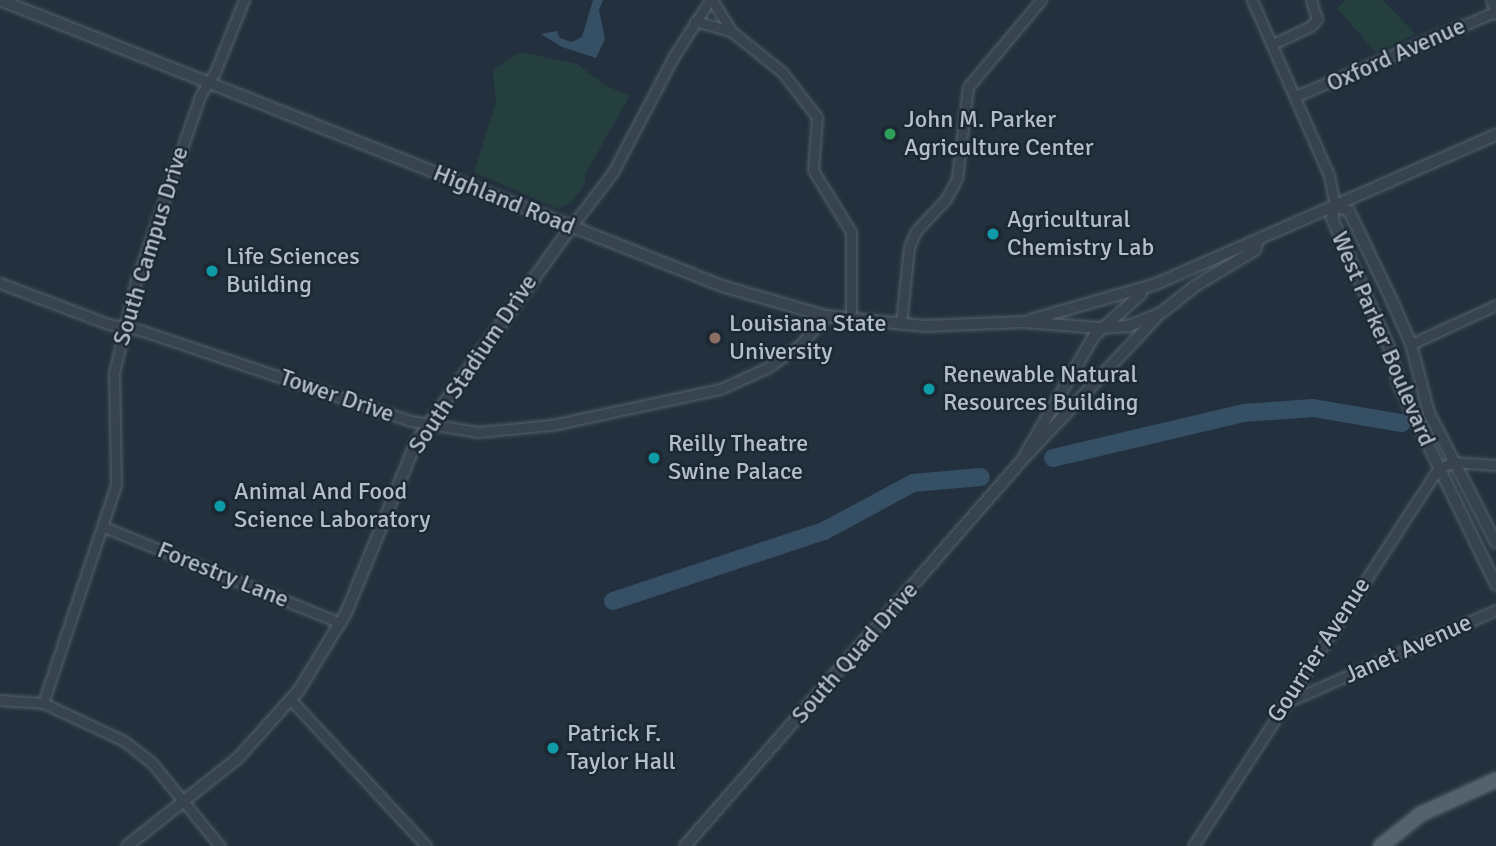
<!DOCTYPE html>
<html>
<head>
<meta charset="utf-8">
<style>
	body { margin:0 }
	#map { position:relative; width:1496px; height:846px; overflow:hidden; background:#23313e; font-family:Signika,sans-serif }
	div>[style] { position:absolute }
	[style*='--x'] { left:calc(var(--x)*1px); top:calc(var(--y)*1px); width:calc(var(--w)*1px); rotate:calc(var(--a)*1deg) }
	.green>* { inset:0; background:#253f3f }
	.water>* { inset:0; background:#354f65 }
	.river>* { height:18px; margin:-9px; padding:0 9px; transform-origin:9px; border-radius:9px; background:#354f65 }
	.roads { filter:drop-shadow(0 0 2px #55616c) drop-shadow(0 0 2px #55616c) }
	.minor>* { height:9px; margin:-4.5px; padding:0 4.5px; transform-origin:4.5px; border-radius:4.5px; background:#37434e }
	.tertiary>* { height:10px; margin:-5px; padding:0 5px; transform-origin:5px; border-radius:5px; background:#37434e }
	.primary>* { height:14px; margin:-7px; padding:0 7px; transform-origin:7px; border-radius:7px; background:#55626e }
	.dots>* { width:19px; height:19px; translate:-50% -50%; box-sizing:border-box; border:4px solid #1c2833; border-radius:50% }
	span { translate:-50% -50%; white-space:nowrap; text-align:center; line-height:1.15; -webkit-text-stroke:5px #1c2833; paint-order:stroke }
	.street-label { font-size:24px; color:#b2bec9 }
	.poi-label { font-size:24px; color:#b2bec9 }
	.left { translate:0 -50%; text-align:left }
</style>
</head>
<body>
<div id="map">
	<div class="green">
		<div style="clip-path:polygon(1346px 0,1383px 0,1415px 34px,1376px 53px,1337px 8px)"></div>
		<div style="clip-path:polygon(520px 52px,577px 64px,606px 86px,630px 95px,585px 175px,585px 183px,571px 203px,558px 209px,474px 172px,496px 102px,493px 70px)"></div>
	</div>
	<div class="water">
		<div style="clip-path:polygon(593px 0,603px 0,599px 10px,605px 39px,596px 58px,562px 47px,541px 34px,557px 31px,560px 38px,572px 42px,582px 37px)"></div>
	</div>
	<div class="river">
		<div style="--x:1053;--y:458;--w:196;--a:-13.3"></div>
		<div style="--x:1244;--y:413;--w:69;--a:-4.1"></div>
		<div style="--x:1313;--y:408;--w:90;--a:9.6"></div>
		<div style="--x:613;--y:601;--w:222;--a:-18.4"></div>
		<div style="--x:824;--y:531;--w:101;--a:-28.3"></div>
		<div style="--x:913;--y:483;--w:68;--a:-5"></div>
	</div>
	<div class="roads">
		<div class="minor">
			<div style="--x:712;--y:0;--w:36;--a:58"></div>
			<div style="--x:1252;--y:0;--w:191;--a:66.3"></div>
			<div style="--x:1329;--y:175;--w:32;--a:79"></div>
			<div style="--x:1491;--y:0;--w:15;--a:70"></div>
			<div style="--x:695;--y:21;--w:37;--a:16"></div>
			<div style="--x:731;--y:31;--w:65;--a:38.8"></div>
			<div style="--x:782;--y:72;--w:57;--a:52.1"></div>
			<div style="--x:817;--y:117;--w:53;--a:94.3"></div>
			<div style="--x:813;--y:170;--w:73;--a:58.5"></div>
			<div style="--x:851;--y:232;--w:88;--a:90"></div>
			<div style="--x:1273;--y:44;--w:42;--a:-25.3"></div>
			<div style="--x:1311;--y:26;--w:9;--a:-49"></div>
			<div style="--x:1317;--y:19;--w:20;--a:-108"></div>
			<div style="--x:1296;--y:96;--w:216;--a:-22.9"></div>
			<div style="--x:571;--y:227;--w:69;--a:-52.6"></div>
			<div style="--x:613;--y:172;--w:131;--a:-62.3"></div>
			<div style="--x:674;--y:56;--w:67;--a:-57.3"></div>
			<div style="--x:0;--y:283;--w:116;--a:20.8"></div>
			<div style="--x:108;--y:324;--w:36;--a:11"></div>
			<div style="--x:143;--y:331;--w:283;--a:18.6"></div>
			<div style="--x:411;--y:421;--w:68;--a:9.3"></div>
			<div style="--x:478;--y:432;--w:74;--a:-5.4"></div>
			<div style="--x:552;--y:425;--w:172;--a:-12.1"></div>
			<div style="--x:720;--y:389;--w:51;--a:-24.1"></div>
			<div style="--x:767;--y:368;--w:39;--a:-35"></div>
			<div style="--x:799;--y:346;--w:40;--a:-48"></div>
			<div style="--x:901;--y:324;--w:77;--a:-84.1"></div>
			<div style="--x:909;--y:247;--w:17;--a:-66"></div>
			<div style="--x:916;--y:231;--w:44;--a:-46.8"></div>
			<div style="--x:946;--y:199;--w:24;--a:-62"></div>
			<div style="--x:957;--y:178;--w:92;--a:-83.1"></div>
			<div style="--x:968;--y:87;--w:114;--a:-50"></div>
			<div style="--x:1411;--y:344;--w:94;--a:-24.6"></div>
			<div style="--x:104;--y:527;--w:255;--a:22.1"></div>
			<div style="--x:0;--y:700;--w:43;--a:4"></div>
			<div style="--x:43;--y:703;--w:89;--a:25.1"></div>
			<div style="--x:124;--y:741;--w:36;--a:38"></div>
			<div style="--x:152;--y:763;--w:107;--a:50.7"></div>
			<div style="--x:291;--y:700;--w:199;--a:47.2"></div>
			<div style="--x:43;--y:703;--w:230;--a:-71.5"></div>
			<div style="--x:116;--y:485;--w:112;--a:-91"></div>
			<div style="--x:114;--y:373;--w:91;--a:-76.7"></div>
			<div style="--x:135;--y:284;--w:199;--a:-70.9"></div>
			<div style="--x:200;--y:96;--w:28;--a:-58"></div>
			<div style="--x:215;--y:72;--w:78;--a:-68.1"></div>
			<div style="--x:1283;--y:704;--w:233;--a:-23.8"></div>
			<div style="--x:1193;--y:846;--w:450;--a:-57"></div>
			<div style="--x:1438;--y:469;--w:17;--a:-25"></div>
			<div style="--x:1453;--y:462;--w:43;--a:4"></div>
		</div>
		<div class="tertiary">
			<div style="--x:0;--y:0;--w:777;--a:21.61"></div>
			<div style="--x:722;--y:286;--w:108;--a:16.1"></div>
			<div style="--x:826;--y:316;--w:99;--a:5.8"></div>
			<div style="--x:924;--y:326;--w:100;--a:-2.3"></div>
			<div style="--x:1024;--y:322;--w:76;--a:4.5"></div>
			<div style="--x:1100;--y:328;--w:29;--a:-4"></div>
			<div style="--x:1129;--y:326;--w:35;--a:-22"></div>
			<div style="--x:1161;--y:313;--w:43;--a:-38.5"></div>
			<div style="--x:1195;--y:286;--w:70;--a:-31"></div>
			<div style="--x:1255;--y:250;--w:10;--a:-73"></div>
			<div style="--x:1335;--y:206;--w:12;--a:104"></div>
			<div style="--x:1332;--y:218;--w:146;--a:66.2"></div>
			<div style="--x:1391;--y:352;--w:36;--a:76"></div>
			<div style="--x:1400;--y:387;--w:220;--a:64.1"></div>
			<div style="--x:1335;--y:206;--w:15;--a:20"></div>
			<div style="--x:1349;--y:211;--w:102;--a:64.4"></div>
			<div style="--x:1393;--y:303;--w:45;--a:66.3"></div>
			<div style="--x:1411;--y:344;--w:71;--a:75.4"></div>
			<div style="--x:1429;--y:413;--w:146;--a:62.7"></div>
			<div style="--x:1030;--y:320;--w:131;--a:-15.9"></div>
			<div style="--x:1156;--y:284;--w:371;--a:-23.7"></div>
			<div style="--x:1025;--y:455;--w:138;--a:-59.9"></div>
			<div style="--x:1094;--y:336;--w:63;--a:-41.8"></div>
			<div style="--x:127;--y:846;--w:142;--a:-38.4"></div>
			<div style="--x:238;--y:758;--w:91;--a:-48.1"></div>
			<div style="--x:299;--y:690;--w:90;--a:-58.6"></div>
			<div style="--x:346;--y:613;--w:185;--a:-67.7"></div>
			<div style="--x:416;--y:442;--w:265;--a:-54.2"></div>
			<div style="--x:685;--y:846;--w:514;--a:-48.87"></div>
			<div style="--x:1023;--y:459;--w:194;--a:-46.7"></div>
		</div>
		<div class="primary">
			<div style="--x:1381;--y:846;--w:51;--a:-38.7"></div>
			<div style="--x:1421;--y:814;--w:82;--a:-24.4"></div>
		</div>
	</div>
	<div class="dots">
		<div style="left:890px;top:134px;background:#2e9e5b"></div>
		<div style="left:993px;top:234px;background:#0f9aa8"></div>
		<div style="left:212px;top:271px;background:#0f9aa8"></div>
		<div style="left:715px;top:338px;background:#8d6e63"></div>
		<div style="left:929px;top:389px;background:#0f9aa8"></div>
		<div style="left:654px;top:458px;background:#0f9aa8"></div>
		<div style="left:220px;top:506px;background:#0f9aa8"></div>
		<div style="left:553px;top:748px;background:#0f9aa8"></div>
	</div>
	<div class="street-label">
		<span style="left:1396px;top:55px;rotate:-24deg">Oxford Avenue</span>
		<span style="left:504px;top:200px;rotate:22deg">Highland Road</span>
		<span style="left:151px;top:246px;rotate:-73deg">South Campus Drive</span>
		<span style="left:1383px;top:339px;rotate:67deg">West Parker Boulevard</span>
		<span style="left:473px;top:364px;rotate:-56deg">South Stadium Drive</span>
		<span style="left:337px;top:396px;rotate:19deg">Tower Drive</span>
		<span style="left:223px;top:575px;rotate:22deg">Forestry Lane</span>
		<span style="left:1408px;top:649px;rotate:-24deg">Janet Avenue</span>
		<span style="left:1319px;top:650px;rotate:-57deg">Gourrier Avenue</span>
		<span style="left:855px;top:653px;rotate:-49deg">South Quad Drive</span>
	</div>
	<div class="poi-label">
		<span class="left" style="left:904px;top:134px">John M. Parker<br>Agriculture Center</span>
		<span class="left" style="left:1007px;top:234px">Agricultural<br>Chemistry Lab</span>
		<span class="left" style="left:226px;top:271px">Life Sciences<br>Building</span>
		<span class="left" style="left:729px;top:338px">Louisiana State<br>University</span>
		<span class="left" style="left:943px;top:389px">Renewable Natural<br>Resources Building</span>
		<span class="left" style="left:668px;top:458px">Reilly Theatre<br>Swine Palace</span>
		<span class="left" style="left:234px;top:506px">Animal And Food<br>Science Laboratory</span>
		<span class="left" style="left:567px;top:748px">Patrick F.<br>Taylor Hall</span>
	</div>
</div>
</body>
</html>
